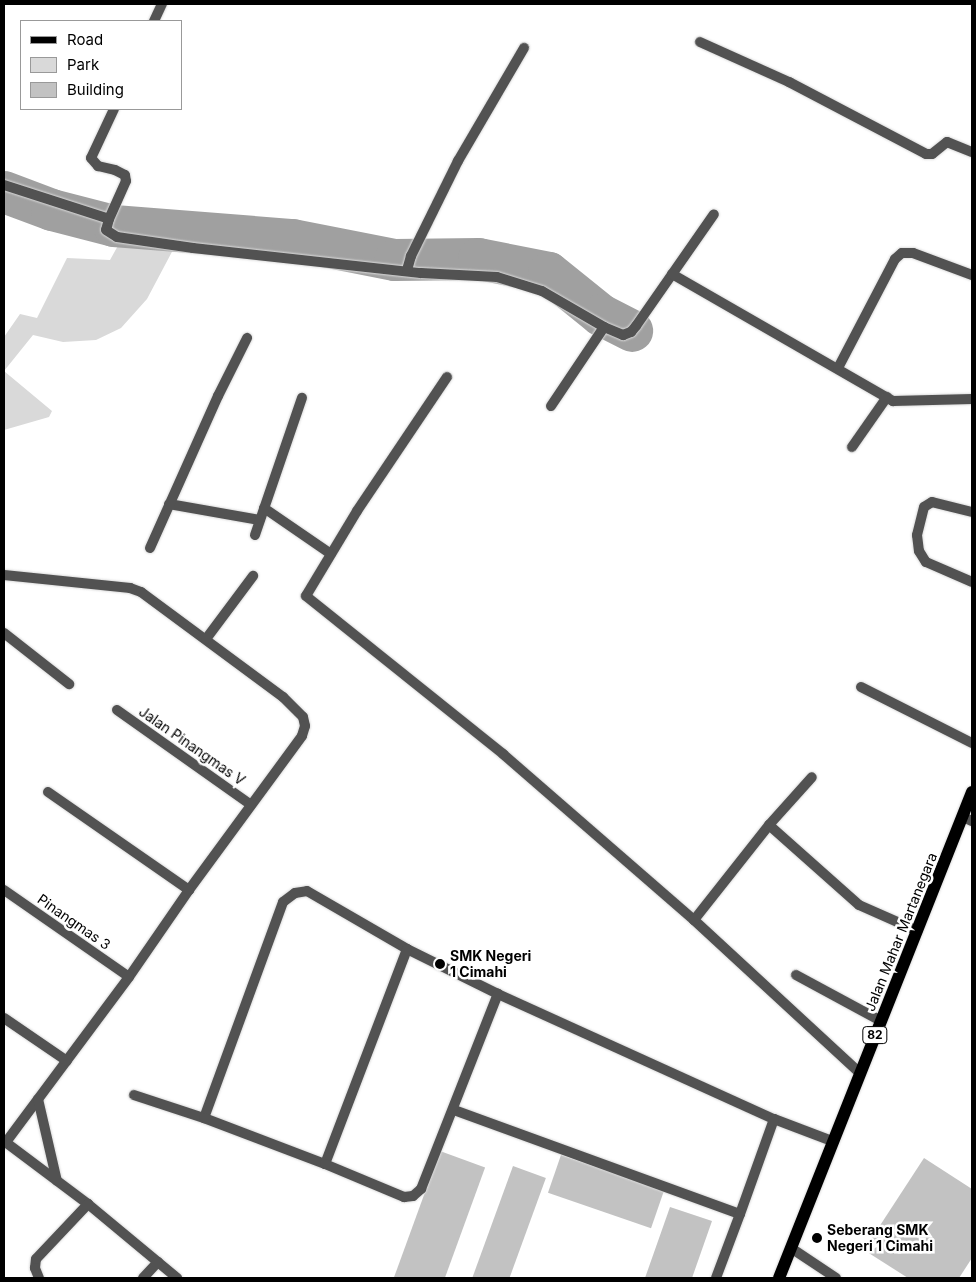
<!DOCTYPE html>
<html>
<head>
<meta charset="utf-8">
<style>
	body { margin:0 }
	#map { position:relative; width:976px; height:1282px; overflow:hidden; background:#fff; font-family:Inter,sans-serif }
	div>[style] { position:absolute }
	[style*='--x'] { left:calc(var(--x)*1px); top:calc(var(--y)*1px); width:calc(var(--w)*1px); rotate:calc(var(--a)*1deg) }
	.green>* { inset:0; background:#d9d9d9 }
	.river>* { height:42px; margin:-21px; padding:0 21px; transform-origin:21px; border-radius:21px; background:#a0a0a0 }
	.building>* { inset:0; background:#c2c2c2; transform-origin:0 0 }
	.roads { filter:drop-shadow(0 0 1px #dbdbdb) drop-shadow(0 0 1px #dbdbdb) }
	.service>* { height:10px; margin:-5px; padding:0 5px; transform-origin:5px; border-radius:5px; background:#525252 }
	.minor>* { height:10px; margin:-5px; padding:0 5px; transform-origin:5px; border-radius:5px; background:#525252 }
	.primary>* { height:12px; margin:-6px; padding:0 6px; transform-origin:6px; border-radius:6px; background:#000 }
	.dots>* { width:14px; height:14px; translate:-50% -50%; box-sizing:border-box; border:2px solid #fff; border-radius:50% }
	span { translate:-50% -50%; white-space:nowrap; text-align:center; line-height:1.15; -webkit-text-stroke:5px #fff; paint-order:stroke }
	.shield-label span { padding:1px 4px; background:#fff; border:1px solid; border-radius:4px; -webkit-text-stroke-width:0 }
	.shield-label { font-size:12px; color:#000; font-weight:700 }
	.street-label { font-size:14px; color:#000 }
	.poi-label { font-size:14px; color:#000; font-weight:700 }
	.left { translate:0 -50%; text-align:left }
	.frame { position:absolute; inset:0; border:5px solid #000; pointer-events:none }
	.legend { position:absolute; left:20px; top:20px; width:162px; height:90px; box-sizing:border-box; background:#fff; border:1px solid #999; margin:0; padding:6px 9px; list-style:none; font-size:15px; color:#000 }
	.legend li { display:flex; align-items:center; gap:10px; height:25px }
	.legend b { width:25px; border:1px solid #999 }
</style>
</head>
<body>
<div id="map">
	<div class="green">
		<div style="clip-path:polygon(120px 242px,174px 248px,147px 299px,121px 328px,96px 340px,63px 342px,33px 335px,4px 371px,52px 411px,49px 417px,4px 430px,4px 337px,20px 314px,37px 318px,67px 258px,110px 260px)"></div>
	</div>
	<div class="river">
		<div style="--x:4;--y:192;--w:51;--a:20.6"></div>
		<div style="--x:52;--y:210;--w:64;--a:14.5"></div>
		<div style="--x:114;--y:226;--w:180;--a:4.5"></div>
		<div style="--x:293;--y:240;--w:104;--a:11.1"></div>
		<div style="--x:395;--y:260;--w:84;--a:-0.7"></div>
		<div style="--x:479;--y:259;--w:71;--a:11.3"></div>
		<div style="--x:549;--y:273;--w:67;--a:38.9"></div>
		<div style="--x:601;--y:315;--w:35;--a:27"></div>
	</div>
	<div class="building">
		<div style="left:440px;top:1151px;width:48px;height:135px;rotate:20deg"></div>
		<div style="left:561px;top:1155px;width:109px;height:40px;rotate:19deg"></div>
		<div style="clip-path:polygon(924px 1158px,972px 1189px,972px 1258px,959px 1278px,908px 1278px,864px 1250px)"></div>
		<div style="left:513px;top:1166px;width:35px;height:119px;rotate:20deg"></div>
		<div style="clip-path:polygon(670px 1207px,712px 1221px,692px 1278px,645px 1278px)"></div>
	</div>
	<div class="roads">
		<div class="service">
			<div style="--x:700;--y:42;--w:98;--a:24.2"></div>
			<div style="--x:789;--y:82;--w:155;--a:27.7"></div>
			<div style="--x:926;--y:154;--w:6;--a:0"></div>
			<div style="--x:932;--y:154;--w:19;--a:-39"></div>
			<div style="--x:947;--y:142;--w:27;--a:22"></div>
			<div style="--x:972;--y:512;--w:41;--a:-166"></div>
			<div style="--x:932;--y:502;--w:9;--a:148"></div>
			<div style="--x:924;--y:507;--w:29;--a:104"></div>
			<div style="--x:917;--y:535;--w:16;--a:83"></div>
			<div style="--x:919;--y:551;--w:13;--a:58"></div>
			<div style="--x:926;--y:562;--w:50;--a:23.5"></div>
			<div style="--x:963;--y:817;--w:10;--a:24"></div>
			<div style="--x:796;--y:975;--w:97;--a:28.4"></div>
			<div style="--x:134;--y:1095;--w:74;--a:18.2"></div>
			<div style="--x:204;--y:1118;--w:230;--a:-69.9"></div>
			<div style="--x:283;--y:902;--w:15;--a:-37"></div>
			<div style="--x:295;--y:893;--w:12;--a:-9"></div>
			<div style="--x:307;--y:891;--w:116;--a:30.1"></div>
			<div style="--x:407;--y:949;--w:102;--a:26.3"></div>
			<div style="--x:498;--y:994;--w:303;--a:24.4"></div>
			<div style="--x:774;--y:1119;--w:62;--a:20.8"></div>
			<div style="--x:454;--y:1110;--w:304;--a:20"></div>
			<div style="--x:740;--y:1214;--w:68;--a:110.6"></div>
			<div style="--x:204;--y:1118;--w:129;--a:20.8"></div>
			<div style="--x:325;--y:1164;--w:230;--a:-69.1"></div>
			<div style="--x:325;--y:1164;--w:86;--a:22.7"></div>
			<div style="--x:404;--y:1197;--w:9;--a:-6"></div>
			<div style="--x:413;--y:1196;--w:11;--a:-41"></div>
			<div style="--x:421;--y:1189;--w:210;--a:-68.5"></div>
			<div style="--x:740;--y:1214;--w:101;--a:-70.3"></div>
		</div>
		<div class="minor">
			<div style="--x:154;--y:21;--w:19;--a:-65"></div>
			<div style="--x:114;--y:109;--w:54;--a:115.1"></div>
			<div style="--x:91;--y:158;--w:11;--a:49"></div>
			<div style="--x:98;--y:166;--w:17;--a:13"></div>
			<div style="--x:115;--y:170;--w:11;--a:27"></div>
			<div style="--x:125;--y:175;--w:6;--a:81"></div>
			<div style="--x:126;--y:181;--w:42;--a:114.1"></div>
			<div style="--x:109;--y:219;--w:11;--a:105"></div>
			<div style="--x:106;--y:230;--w:13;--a:32"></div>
			<div style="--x:117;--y:237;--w:77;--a:8.2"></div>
			<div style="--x:193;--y:248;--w:229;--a:6.3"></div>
			<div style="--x:421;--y:273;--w:76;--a:3"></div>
			<div style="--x:497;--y:277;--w:47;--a:17.3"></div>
			<div style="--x:542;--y:291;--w:72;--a:30.1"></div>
			<div style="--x:604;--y:327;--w:21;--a:23"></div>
			<div style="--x:623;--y:335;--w:9;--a:-21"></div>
			<div style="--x:631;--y:332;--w:8;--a:-50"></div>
			<div style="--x:636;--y:326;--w:136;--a:-55.1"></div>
			<div style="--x:4;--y:185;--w:110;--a:17.9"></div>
			<div style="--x:407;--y:270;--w:15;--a:-74"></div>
			<div style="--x:411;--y:256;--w:106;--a:-63.7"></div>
			<div style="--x:458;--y:161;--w:131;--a:-59.7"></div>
			<div style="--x:672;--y:274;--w:255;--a:29.9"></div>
			<div style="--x:893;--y:401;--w:79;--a:-1.5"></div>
			<div style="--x:838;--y:368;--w:123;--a:-62.4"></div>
			<div style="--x:895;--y:259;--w:9;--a:-41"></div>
			<div style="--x:902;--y:253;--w:11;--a:0"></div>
			<div style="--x:913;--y:253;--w:63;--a:20.4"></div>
			<div style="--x:447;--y:377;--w:161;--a:123.9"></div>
			<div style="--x:357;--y:511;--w:99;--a:121"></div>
			<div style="--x:306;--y:596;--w:253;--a:38.7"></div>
			<div style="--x:503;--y:754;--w:253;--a:41"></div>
			<div style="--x:694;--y:920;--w:226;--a:42.7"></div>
			<div style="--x:551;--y:406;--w:95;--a:-56.1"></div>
			<div style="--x:852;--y:447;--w:61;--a:-55"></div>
			<div style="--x:169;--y:504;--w:92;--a:10"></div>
			<div style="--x:264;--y:508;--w:81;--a:34.5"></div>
			<div style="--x:255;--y:535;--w:145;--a:-71.1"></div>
			<div style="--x:150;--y:548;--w:167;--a:-65.9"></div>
			<div style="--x:218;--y:396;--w:65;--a:-63.4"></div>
			<div style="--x:4;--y:575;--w:127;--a:5.9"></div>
			<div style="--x:130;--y:588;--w:12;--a:20"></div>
			<div style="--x:141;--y:592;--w:177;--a:36.5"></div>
			<div style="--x:283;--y:697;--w:28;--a:45"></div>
			<div style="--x:303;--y:717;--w:9;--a:77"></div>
			<div style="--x:305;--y:726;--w:10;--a:107"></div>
			<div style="--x:302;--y:736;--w:191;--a:126.3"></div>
			<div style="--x:189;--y:890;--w:106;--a:124.6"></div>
			<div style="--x:129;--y:977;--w:206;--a:126.7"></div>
			<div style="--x:4;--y:633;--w:83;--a:38.1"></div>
			<div style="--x:206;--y:639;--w:79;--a:-53.3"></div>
			<div style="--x:861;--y:687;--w:124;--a:26.8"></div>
			<div style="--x:117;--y:710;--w:164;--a:35.3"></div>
			<div style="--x:48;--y:792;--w:172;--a:34.8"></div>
			<div style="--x:769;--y:825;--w:120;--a:41.6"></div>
			<div style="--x:859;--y:905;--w:64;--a:23.8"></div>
			<div style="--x:4;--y:890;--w:152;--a:34.8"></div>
			<div style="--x:694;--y:920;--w:121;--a:-51.7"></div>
			<div style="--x:769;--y:825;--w:64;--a:-48.1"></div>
			<div style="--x:4;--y:1018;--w:76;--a:34.3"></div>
			<div style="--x:38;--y:1099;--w:84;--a:77"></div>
			<div style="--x:4;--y:1141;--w:105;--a:36.9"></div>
			<div style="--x:88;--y:1204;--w:116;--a:39.7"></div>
			<div style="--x:791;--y:1248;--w:54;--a:33.7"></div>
			<div style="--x:39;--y:1278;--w:11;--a:-112"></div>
			<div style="--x:35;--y:1268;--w:9;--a:-84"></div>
			<div style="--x:36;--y:1259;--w:76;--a:-46.6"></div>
			<div style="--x:143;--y:1278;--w:22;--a:-47"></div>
		</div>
		<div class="primary">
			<div style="--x:779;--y:1278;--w:523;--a:-68.34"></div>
		</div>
	</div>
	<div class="dots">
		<div style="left:440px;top:964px;background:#000"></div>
		<div style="left:817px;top:1238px;background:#000"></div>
	</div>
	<div class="shield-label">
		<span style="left:875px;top:1035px">82</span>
	</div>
	<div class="street-label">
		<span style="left:192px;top:746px;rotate:35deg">Jalan Pinangmas V</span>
		<span style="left:74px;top:922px;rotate:35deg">Pinangmas 3</span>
		<span style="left:901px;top:932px;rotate:-68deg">Jalan Mahar Martanegara</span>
	</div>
	<div class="poi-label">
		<span class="left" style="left:450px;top:964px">SMK Negeri<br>1 Cimahi</span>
		<span class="left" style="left:827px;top:1238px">Seberang SMK<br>Negeri 1 Cimahi</span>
	</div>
	<div class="frame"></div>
	<ul class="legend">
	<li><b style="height:6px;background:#000"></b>Road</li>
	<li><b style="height:14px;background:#d9d9d9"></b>Park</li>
	<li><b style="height:14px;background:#c2c2c2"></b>Building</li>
	</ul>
</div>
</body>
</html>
